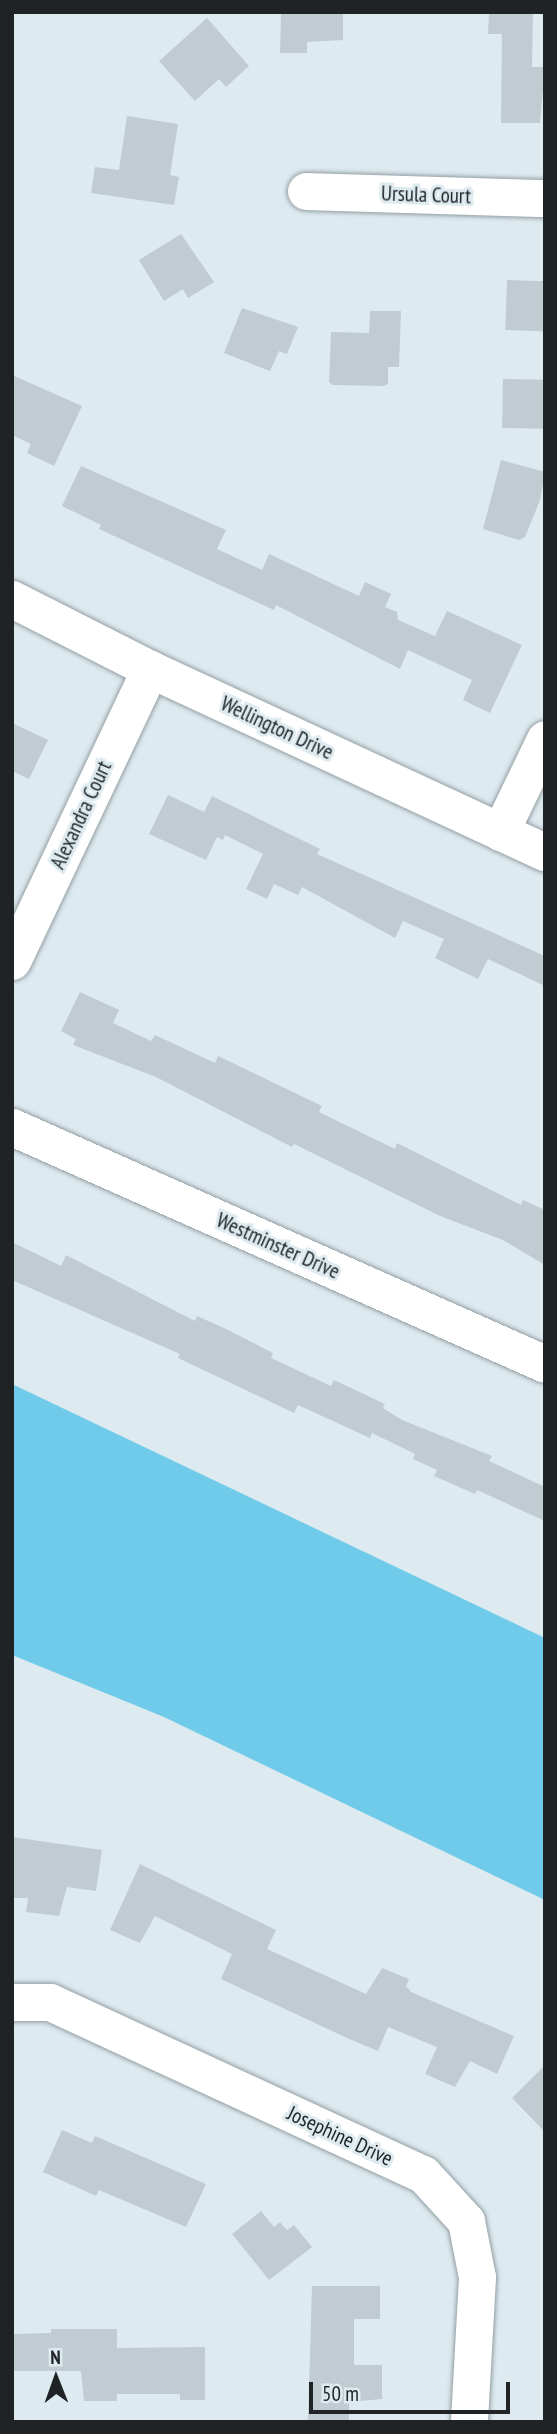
<!DOCTYPE html>
<html>
<head>
<meta charset="utf-8">
<style>
	body { margin:0 }
	#map { position:relative; width:557px; height:2434px; overflow:hidden; background:#ddeaef; font-family:"PT Sans Narrow",sans-serif }
	div>[style] { position:absolute }
	[style*='--x'] { left:calc(var(--x)*1px); top:calc(var(--y)*1px); width:calc(var(--w)*1px); rotate:calc(var(--a)*1deg) }
	.green>* { inset:0; background:#70cbeb }
	.building>* { inset:0; background:#c0ccd1; transform-origin:0 0 }
	.roads { filter:drop-shadow(0 0 2px #939fa4) drop-shadow(0 0 2px #939fa4) }
	.minor>* { height:37px; margin:-18.5px; padding:0 18.5px; transform-origin:18.5px; border-radius:18.5px; background:#fff }
	span { translate:-50% -50%; white-space:nowrap; text-align:center; line-height:1.15; -webkit-text-stroke:6px #ddeaef; paint-order:stroke }
	.street-label { font-size:21px; color:#1f2325 }
	.frame { position:absolute; inset:0; border:14px solid #1f2325; pointer-events:none }
	.north { position:absolute; left:21px; top:2343px; width:70px; height:70px; -webkit-text-stroke:5px #ddeaef; paint-order:stroke; rotate:359deg; font-size:19px; font-weight:700; line-height:28px; text-align:center; color:#1f2325 }
	.north::after { content:''; display:block; margin:auto; width:24px; height:32px; background:#1f2325; clip-path:polygon(50% 0,100% 100%,50% 72%,0 100%) }
	.scale { position:absolute; left:309px; top:2382px; width:201px; height:32px; box-sizing:border-box; border:4px solid #1f2325; border-top:0; padding-left:9px; font-size:21px; line-height:24px; white-space:nowrap; color:#1f2325; -webkit-text-stroke:5px #ddeaef; paint-order:stroke }
</style>
</head>
<body>
<div id="map">
	<div class="green">
		<div style="clip-path:polygon(12px 1384px,545px 1638px,545px 1900px,164px 1717px,12px 1655px)"></div>
	</div>
	<div class="building">
		<div style="clip-path:polygon(281px 12px,343px 12px,343px 40px,307px 42px,307px 53px,280px 53px)"></div>
		<div style="clip-path:polygon(489px 12px,533px 12px,532px 67px,545px 67px,540px 123px,501px 123px,502px 34px,488px 34px)"></div>
		<div style="clip-path:polygon(207px 18px,249px 66px,226px 87px,219px 79px,195px 101px,159px 61px)"></div>
		<div style="clip-path:polygon(127px 116px,178px 124px,170px 175px,179px 177px,174px 205px,91px 193px,95px 167px,119px 170px)"></div>
		<div style="clip-path:polygon(181px 234px,214px 282px,188px 298px,183px 289px,164px 301px,139px 260px)"></div>
		<div style="left:507px;top:280px;width:38px;height:50px;rotate:2deg"></div>
		<div style="clip-path:polygon(242px 308px,298px 327px,287px 354px,279px 351px,270px 371px,224px 353px)"></div>
		<div style="clip-path:polygon(370px 311px,401px 311px,399px 367px,388px 367px,388px 384px,383px 386px,333px 385px,329px 382px,331px 332px,369px 333px)"></div>
		<div style="clip-path:polygon(12px 375px,82px 406px,54px 466px,27px 453px,31px 444px,12px 435px)"></div>
		<div style="left:503px;top:379px;width:42px;height:49px;rotate:1deg"></div>
		<div style="clip-path:polygon(501px 460px,545px 472px,540px 500px,525px 537px,519px 540px,483px 529px)"></div>
		<div style="clip-path:polygon(81px 466px,226px 530px,217px 549px,262px 570px,269px 554px,359px 596px,365px 582px,391px 594px,385px 607px,397px 612px,398px 620px,435px 636px,447px 611px,522px 645px,490px 713px,463px 700px,472px 680px,408px 650px,400px 669px,276px 605px,274px 610px,99px 529px,101px 525px,62px 506px)"></div>
		<div style="clip-path:polygon(12px 723px,48px 740px,29px 779px,12px 771px)"></div>
		<div style="clip-path:polygon(168px 795px,204px 812px,212px 796px,320px 849px,317px 854px,545px 956px,545px 986px,488px 959px,478px 979px,435px 958px,444px 939px,403px 921px,395px 938px,302px 887px,298px 895px,274px 884px,267px 899px,246px 889px,263px 854px,225px 835px,223px 840px,217px 837px,206px 860px,149px 834px)"></div>
		<div style="clip-path:polygon(80px 992px,119px 1010px,113px 1023px,151px 1041px,155px 1035px,215px 1063px,218px 1056px,322px 1106px,319px 1112px,395px 1149px,397px 1143px,521px 1205px,523px 1200px,545px 1210px,545px 1265px,503px 1240px,440px 1216px,294px 1144px,292px 1147px,156px 1077px,73px 1045px,76px 1039px,61px 1031px)"></div>
		<div style="clip-path:polygon(12px 1242px,61px 1266px,66px 1255px,195px 1321px,197px 1316px,224px 1328px,273px 1353px,271px 1358px,331px 1386px,334px 1380px,385px 1404px,383px 1408px,402px 1420px,492px 1456px,489px 1461px,545px 1487px,545px 1521px,477px 1490px,475px 1494px,434px 1476px,437px 1470px,413px 1459px,415px 1454px,372px 1433px,370px 1438px,298px 1405px,294px 1413px,178px 1358px,180px 1354px,12px 1280px)"></div>
		<div style="clip-path:polygon(12px 1837px,102px 1850px,96px 1891px,67px 1887px,59px 1916px,26px 1912px,28px 1898px,12px 1898px)"></div>
		<div style="clip-path:polygon(140px 1864px,276px 1930px,267px 1949px,366px 1994px,382px 1968px,409px 1979px,406px 1986px,411px 1992px,514px 2036px,497px 2074px,470px 2061px,455px 2087px,425px 2074px,437px 2047px,388px 2027px,378px 2051px,347px 2038px,221px 1979px,232px 1954px,155px 1916px,140px 1943px,110px 1930px)"></div>
		<div style="clip-path:polygon(545px 2065px,545px 2132px,512px 2098px)"></div>
		<div style="clip-path:polygon(62px 2130px,92px 2143px,95px 2136px,206px 2184px,186px 2227px,99px 2190px,96px 2196px,43px 2172px)"></div>
		<div style="clip-path:polygon(261px 2211px,274px 2227px,280px 2222px,287px 2230px,294px 2225px,312px 2247px,269px 2280px,232px 2234px)"></div>
		<div style="clip-path:polygon(312px 2286px,380px 2286px,380px 2319px,354px 2319px,354px 2365px,382px 2365px,382px 2399px,349px 2402px,349px 2422px,308px 2422px)"></div>
		<div style="clip-path:polygon(51px 2329px,117px 2329px,117px 2348px,205px 2347px,205px 2400px,180px 2400px,180px 2394px,117px 2394px,117px 2401px,84px 2401px,81px 2371px,12px 2371px,12px 2334px,51px 2333px)"></div>
	</div>
	<div class="roads">
		<div class="minor">
			<div style="--x:306;--y:191;--w:239;--a:1.7"></div>
			<div style="--x:12;--y:599;--w:155;--a:26.9"></div>
			<div style="--x:150;--y:669;--w:435;--a:24.9"></div>
			<div style="--x:500;--y:832;--w:103;--a:-64.2"></div>
			<div style="--x:12;--y:961;--w:323;--a:-64.7"></div>
			<div style="--x:12;--y:1127;--w:583;--a:23.97"></div>
			<div style="--x:12;--y:2002;--w:38;--a:0"></div>
			<div style="--x:50;--y:2002;--w:411;--a:24.8"></div>
			<div style="--x:423;--y:2174;--w:64;--a:47.5"></div>
			<div style="--x:466;--y:2221;--w:57;--a:78.9"></div>
			<div style="--x:477;--y:2277;--w:145;--a:93.2"></div>
		</div>
	</div>
	<div class="street-label">
		<span style="left:426px;top:195px;rotate:2deg">Ursula Court</span>
		<span style="left:277px;top:728px;rotate:25deg">Wellington Drive</span>
		<span style="left:81px;top:815px;rotate:-65deg">Alexandra Court</span>
		<span style="left:278px;top:1246px;rotate:24deg">Westminster Drive</span>
		<span style="left:340px;top:2136px;rotate:25deg">Josephine Drive</span>
	</div>
	<div class="frame"></div>
	<div class="north">N</div>
	<div class="scale">50 m</div>
</div>
</body>
</html>
